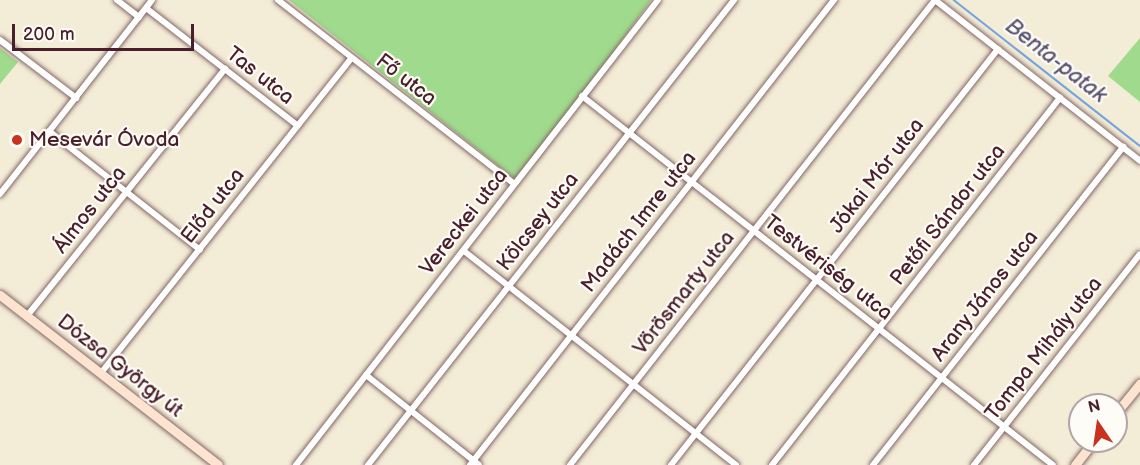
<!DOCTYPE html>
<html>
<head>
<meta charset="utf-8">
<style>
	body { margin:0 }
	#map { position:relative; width:1140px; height:465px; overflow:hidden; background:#f3ecd6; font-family:"Balsamiq Sans",sans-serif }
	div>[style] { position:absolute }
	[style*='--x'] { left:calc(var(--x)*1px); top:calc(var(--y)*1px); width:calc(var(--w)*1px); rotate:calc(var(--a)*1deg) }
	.green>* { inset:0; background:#a0da8d }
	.stream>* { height:1.5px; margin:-0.75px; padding:0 0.75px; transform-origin:0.75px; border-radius:0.75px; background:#74a4de }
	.roads { filter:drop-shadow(0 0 2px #856767) drop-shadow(0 0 2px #856767) }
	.street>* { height:6px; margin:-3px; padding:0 3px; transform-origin:3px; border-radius:3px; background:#fff }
	.secondary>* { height:9px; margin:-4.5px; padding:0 4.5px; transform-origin:4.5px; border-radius:4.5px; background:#fde4d0 }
	.dots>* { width:16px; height:16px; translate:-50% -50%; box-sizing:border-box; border:3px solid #fdfcf7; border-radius:50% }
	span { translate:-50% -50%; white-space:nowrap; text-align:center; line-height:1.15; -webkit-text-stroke:4.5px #fdfcf7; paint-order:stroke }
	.street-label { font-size:21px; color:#4a1f2b }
	.poi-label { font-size:21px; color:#4a1f2b }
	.left { translate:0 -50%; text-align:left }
	.water-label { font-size:22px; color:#5b5473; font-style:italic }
	.north { position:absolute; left:1068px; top:393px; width:60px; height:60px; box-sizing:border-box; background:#fdfcf7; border:2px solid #b5a4a5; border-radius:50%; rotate:347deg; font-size:16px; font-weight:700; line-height:24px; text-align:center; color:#4a1f2b }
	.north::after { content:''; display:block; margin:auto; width:21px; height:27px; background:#c8321e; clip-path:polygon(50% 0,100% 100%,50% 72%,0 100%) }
	.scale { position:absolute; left:12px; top:24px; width:182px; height:27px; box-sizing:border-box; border:3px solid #4a1f2b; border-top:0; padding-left:8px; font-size:18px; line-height:21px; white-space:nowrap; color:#4a1f2b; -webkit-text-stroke:4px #fdfcf7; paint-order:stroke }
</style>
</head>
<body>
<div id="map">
	<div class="green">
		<div style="clip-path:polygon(289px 0,651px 0,519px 182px)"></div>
		<div style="clip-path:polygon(1140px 38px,1140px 102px,1108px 76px)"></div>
		<div style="clip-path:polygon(0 48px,18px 62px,0 84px)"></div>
	</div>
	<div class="stream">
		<div style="--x:954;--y:0;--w:236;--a:38.1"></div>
	</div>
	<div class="roads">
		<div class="street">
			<div style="--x:117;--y:0;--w:28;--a:38"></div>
			<div style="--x:278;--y:0;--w:299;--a:37.9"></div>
			<div style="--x:935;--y:0;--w:261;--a:38.1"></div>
			<div style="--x:146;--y:8;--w:192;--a:37.8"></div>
			<div style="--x:0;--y:40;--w:96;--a:37.3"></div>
			<div style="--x:582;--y:96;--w:598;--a:38.08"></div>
			<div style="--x:49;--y:131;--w:192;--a:38.2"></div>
			<div style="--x:0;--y:194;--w:246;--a:-51.9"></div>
			<div style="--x:464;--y:251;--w:346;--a:38.2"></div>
			<div style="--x:27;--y:316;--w:317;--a:-51.3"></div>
			<div style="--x:101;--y:373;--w:401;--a:-51.5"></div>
			<div style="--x:366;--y:375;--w:144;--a:38.5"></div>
			<div style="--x:296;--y:465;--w:589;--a:-52.1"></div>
			<div style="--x:368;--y:465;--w:592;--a:-51.79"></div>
			<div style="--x:470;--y:465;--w:591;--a:-51.95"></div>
			<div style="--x:570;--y:465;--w:591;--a:-51.87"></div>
			<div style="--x:671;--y:465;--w:529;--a:-51.83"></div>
			<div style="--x:772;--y:465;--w:467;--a:-51.9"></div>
			<div style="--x:873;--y:465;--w:405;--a:-51.8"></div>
			<div style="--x:974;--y:465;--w:268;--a:-51.8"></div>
		</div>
		<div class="secondary">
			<div style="--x:0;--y:295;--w:276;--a:37.9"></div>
			<div style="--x:1116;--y:413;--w:38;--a:-51"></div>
			<div style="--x:1075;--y:465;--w:31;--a:-52"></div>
		</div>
	</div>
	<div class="dots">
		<div style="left:17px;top:140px;background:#c8321e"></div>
	</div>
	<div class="street-label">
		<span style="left:260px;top:76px;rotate:38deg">Tas utca</span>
		<span style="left:406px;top:80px;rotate:38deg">Fő utca</span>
		<span style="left:877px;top:176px;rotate:-52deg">Jókai Mór utca</span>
		<span style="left:213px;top:206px;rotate:-52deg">Előd utca</span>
		<span style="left:90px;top:210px;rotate:-52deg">Álmos utca</span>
		<span style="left:948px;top:215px;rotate:-52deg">Petőfi Sándor utca</span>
		<span style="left:464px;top:222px;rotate:-52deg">Vereckei utca</span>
		<span style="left:538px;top:222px;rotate:-52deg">Kölcsey utca</span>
		<span style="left:639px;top:222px;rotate:-52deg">Madách Imre utca</span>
		<span style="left:828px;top:268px;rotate:38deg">Testvériség utca</span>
		<span style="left:684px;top:293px;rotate:-52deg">Vörösmarty utca</span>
		<span style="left:985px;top:296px;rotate:-52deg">Arany János utca</span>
		<span style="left:1044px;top:349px;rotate:-52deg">Tompa Mihály utca</span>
		<span style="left:120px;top:366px;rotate:38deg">Dózsa György út</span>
	</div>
	<div class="poi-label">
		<span class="left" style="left:29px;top:140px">Mesevár Óvoda</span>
	</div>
	<div class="water-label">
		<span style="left:1056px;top:61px;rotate:38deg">Benta-patak</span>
	</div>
	<div class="north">N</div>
	<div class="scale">200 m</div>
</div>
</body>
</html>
